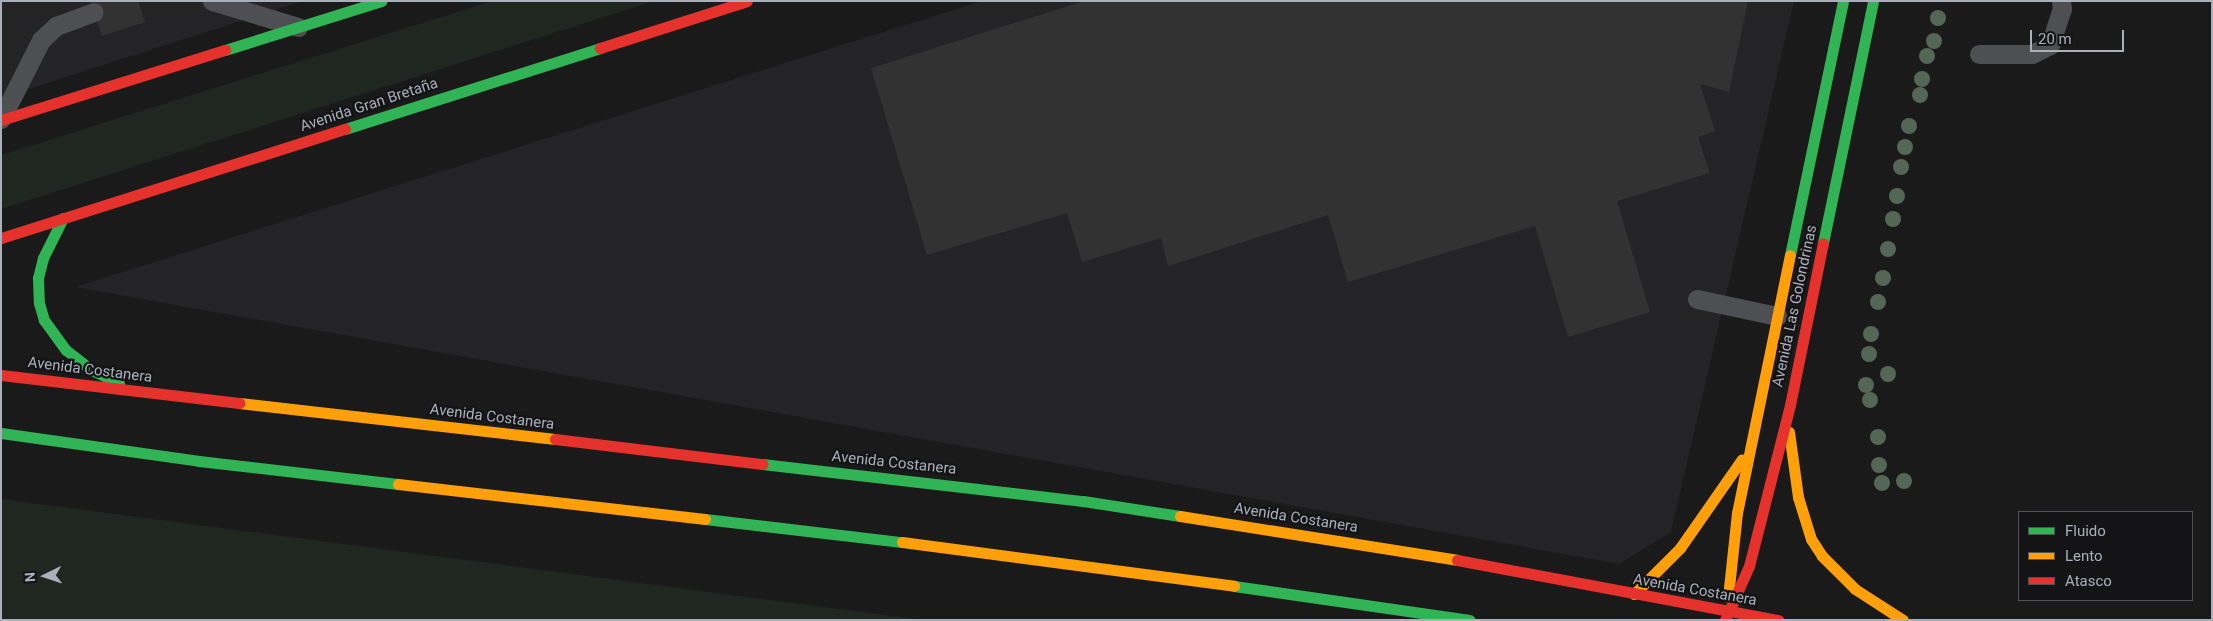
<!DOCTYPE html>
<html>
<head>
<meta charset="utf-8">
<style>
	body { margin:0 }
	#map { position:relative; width:2213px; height:621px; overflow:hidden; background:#1a1a1a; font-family:Roboto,sans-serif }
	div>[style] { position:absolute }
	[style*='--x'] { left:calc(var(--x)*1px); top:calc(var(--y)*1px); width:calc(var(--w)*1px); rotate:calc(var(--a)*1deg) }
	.built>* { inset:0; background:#242426 }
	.green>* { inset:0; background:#202721 }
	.building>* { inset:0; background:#323232 }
	.lane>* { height:19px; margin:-9.5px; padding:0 9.5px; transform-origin:9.5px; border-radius:9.5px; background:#4e4f53 }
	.fast>* { height:11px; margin:-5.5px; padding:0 5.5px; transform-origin:5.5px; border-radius:5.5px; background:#30b455 }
	.slow>* { height:11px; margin:-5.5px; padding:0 5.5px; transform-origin:5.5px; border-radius:5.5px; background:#ff9f0a }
	.jam>* { height:11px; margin:-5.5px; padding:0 5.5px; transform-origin:5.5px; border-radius:5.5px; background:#e5322d }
	.trees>* { width:16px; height:16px; margin:-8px; border-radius:50%; background:#546656 }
	span { translate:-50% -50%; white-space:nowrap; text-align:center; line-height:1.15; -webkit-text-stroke:4.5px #141416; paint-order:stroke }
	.street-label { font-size:15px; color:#abafba }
	.frame { position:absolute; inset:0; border:2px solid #abafba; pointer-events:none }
	.legend { position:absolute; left:2018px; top:511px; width:175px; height:90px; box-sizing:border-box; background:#141416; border:1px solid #505258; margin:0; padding:6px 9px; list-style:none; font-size:15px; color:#abafba }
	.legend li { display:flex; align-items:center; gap:10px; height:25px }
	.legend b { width:25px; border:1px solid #505258 }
	.north { position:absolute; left:20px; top:551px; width:50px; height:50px; -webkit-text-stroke:4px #141416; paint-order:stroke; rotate:266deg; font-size:14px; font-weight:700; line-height:20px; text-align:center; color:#abafba }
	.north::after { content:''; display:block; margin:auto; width:18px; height:22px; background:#abafba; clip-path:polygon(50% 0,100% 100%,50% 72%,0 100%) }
	.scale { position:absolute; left:2030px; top:30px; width:94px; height:22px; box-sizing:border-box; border:2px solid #abafba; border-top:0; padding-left:6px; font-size:15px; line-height:18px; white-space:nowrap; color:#abafba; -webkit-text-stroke:4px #141416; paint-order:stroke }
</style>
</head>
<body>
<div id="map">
	<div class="built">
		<div style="clip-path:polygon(1px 1px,303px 1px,1px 98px)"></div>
		<div style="clip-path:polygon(982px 1px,1794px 1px,1671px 532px,1619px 564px,75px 287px)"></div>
	</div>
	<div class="green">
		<div style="clip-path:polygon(492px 1px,654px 1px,1px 209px,1px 155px)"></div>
		<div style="clip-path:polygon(1px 499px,923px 620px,1px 620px)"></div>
	</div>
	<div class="building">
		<div style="clip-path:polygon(90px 1px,138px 1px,145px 22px,102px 36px)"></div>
		<div style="clip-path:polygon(1084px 1px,1748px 1px,1729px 92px,1700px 84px,1715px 131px,1698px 137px,1710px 173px,1617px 201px,1650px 312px,1568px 337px,1535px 226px,1348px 282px,1328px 215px,1168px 266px,1161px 238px,1082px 262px,1067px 213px,927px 255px,871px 68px)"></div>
	</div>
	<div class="lane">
		<div style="--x:212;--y:1;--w:90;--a:16.8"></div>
		<div style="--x:1979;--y:54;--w:53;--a:0"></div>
		<div style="--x:2032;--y:54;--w:20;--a:-27"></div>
		<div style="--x:2050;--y:45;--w:38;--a:-72"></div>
		<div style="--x:2062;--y:9;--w:8;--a:-97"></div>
		<div style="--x:1;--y:119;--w:89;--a:-63.1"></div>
		<div style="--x:41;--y:40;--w:21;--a:-43"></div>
		<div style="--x:56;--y:26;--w:40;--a:-20.2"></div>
		<div style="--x:1697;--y:299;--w:82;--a:12"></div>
	</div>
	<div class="fast">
		<div style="--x:225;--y:50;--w:164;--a:-17.4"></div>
		<div style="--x:345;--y:129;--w:268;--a:-17.6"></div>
		<div style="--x:63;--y:218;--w:45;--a:116.6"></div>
		<div style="--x:43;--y:258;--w:21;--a:104"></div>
		<div style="--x:38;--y:278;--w:25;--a:88"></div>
		<div style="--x:39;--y:303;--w:18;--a:74"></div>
		<div style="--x:44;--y:320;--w:37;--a:54"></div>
		<div style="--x:66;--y:350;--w:33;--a:38"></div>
		<div style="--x:92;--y:370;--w:30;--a:26"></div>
		<div style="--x:1823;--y:243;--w:247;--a:-78.3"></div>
		<div style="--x:1790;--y:255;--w:259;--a:-78.2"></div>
		<div style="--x:1;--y:433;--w:200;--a:8"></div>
		<div style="--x:199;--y:461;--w:200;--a:6.6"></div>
		<div style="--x:762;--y:464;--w:323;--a:6.6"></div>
		<div style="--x:1083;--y:501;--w:98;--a:8.8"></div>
		<div style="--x:705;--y:519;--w:198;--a:6.7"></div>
		<div style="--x:1234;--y:586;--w:238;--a:8.2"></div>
	</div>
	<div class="slow">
		<div style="--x:239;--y:403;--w:318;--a:6.5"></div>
		<div style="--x:1789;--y:432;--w:66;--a:82.1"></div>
		<div style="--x:1798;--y:497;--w:44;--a:72.8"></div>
		<div style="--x:1811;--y:539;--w:20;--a:57"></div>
		<div style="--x:1822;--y:556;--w:47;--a:45"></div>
		<div style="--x:1855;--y:589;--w:57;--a:32.9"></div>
		<div style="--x:398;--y:484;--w:309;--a:6.5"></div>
		<div style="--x:1180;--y:516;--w:280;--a:9"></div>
		<div style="--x:902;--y:542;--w:335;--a:7.5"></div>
		<div style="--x:1634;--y:594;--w:65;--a:-45"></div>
		<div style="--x:1680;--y:548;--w:108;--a:-55.1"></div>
		<div style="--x:1728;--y:597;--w:84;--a:-83.9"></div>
		<div style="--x:1737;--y:513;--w:263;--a:-78.4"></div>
	</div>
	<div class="jam">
		<div style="--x:600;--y:48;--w:154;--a:-17.7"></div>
		<div style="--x:1;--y:120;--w:235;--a:-17.4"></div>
		<div style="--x:1;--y:238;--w:361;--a:-17.6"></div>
		<div style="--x:1;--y:375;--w:240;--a:6.7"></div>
		<div style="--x:555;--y:439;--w:209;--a:6.9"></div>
		<div style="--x:1457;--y:560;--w:327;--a:10.6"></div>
		<div style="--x:1725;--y:620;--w:59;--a:-66"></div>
		<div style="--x:1749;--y:566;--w:166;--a:-75.7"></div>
		<div style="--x:1790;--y:405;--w:165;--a:-78.5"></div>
	</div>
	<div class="trees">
		<div style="left:1938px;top:18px"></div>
		<div style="left:1934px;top:41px"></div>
		<div style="left:1927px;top:56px"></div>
		<div style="left:1922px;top:79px"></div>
		<div style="left:1920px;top:95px"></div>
		<div style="left:1909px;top:126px"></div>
		<div style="left:1905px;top:147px"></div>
		<div style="left:1901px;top:167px"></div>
		<div style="left:1897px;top:196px"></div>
		<div style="left:1893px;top:219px"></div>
		<div style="left:1888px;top:249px"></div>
		<div style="left:1883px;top:278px"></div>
		<div style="left:1878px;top:302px"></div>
		<div style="left:1871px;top:334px"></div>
		<div style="left:1869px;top:354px"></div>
		<div style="left:1888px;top:374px"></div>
		<div style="left:1866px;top:385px"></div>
		<div style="left:1870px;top:400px"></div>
		<div style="left:1878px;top:437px"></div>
		<div style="left:1879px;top:465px"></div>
		<div style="left:1904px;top:481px"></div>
		<div style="left:1882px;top:483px"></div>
	</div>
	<div class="street-label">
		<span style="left:369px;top:105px;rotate:-18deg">Avenida Gran Bretaña</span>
		<span style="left:1795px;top:306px;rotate:-78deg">Avenida Las Golondrinas</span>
		<span style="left:90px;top:370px;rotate:7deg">Avenida Costanera</span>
		<span style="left:492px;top:417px;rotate:7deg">Avenida Costanera</span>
		<span style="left:894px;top:463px;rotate:6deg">Avenida Costanera</span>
		<span style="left:1296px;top:518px;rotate:9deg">Avenida Costanera</span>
		<span style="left:1695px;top:590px;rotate:10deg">Avenida Costanera</span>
	</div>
	<div class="frame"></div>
	<ul class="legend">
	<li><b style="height:6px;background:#30b455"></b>Fluido</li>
	<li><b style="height:6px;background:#ff9f0a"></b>Lento</li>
	<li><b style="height:6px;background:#e5322d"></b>Atasco</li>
	</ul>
	<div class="north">N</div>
	<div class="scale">20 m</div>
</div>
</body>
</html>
